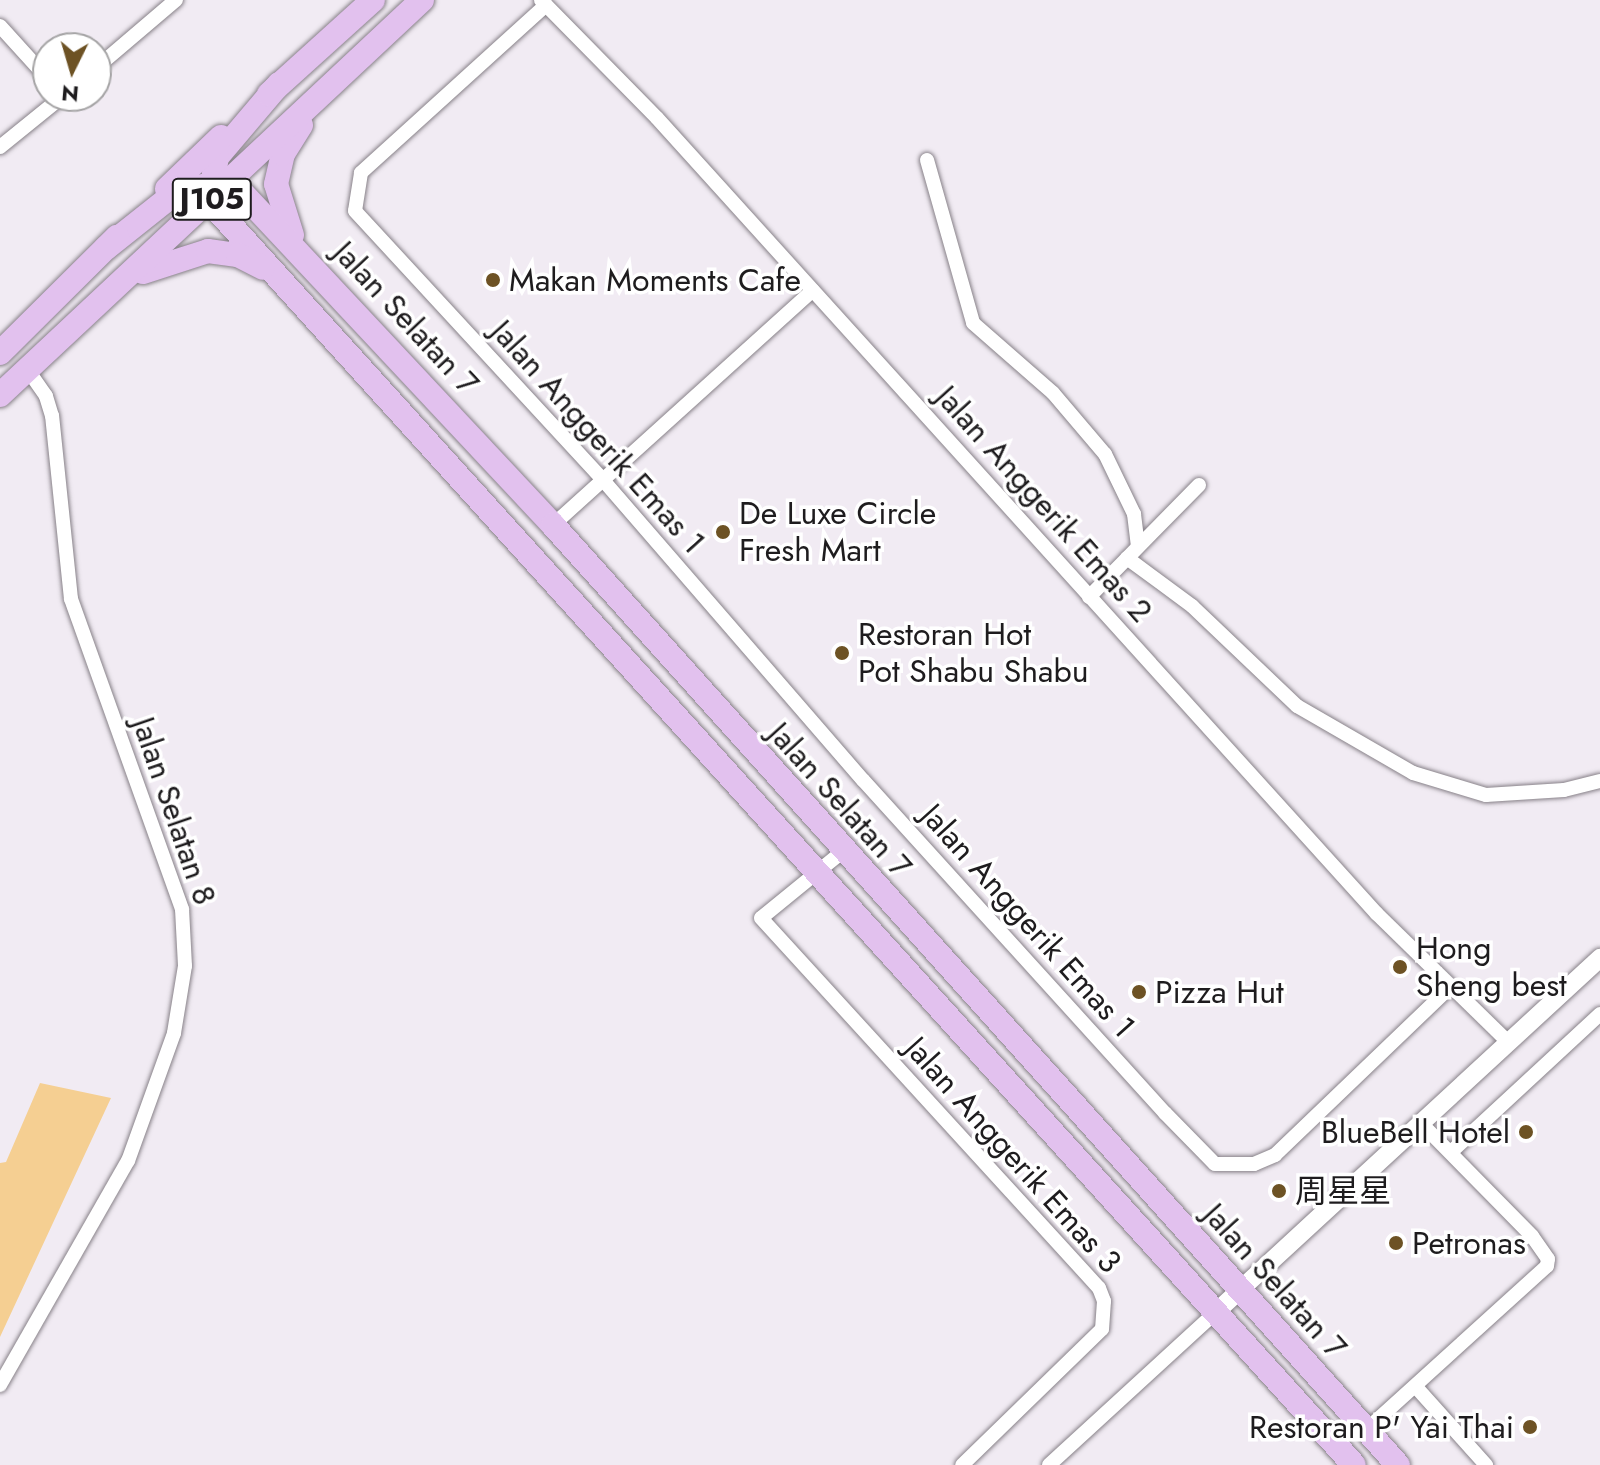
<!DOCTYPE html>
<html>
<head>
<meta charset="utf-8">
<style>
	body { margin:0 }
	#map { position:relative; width:1600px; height:1465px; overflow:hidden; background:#f1ebf3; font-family:Jost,"Noto Sans SC",sans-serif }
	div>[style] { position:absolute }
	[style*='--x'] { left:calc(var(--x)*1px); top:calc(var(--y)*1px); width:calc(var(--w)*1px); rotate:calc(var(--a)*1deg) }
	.green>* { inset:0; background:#f5cf92 }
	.roads { filter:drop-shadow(0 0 2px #878188) drop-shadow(0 0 2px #878188) }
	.minor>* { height:14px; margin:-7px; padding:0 7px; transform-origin:7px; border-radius:7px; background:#fff }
	.tertiary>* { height:18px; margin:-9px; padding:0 9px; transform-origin:9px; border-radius:9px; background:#fff }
	.primary>* { height:24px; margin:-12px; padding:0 12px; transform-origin:12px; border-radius:12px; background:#e2c1ee }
	.dots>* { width:22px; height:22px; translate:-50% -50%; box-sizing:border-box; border:4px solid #fff; border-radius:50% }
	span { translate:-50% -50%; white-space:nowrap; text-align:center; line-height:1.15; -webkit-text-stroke:7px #fff; paint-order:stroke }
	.shield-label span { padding:2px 6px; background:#fff; border:2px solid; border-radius:6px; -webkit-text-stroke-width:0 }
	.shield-label { font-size:30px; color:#1e1c1e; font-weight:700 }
	.poi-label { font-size:32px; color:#1e1c1e }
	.left { translate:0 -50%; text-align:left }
	.right { translate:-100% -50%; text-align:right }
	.street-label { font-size:32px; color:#1e1c1e }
	.north { position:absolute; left:32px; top:32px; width:80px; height:80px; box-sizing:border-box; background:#fff; border:2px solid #a5a4a5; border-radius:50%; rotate:185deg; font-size:22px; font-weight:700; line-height:32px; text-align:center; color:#1e1c1e }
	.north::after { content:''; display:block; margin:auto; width:28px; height:36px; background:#6d5224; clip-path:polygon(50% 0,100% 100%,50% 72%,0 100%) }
</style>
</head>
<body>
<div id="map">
	<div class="green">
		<div style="clip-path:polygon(40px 1083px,111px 1098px,0 1337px,0 1163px,6px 1162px)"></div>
	</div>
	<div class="roads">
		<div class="minor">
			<div style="--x:541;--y:0;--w:165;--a:45.5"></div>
			<div style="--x:657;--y:118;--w:1073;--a:47.87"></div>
			<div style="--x:1377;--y:914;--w:183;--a:44.3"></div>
			<div style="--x:546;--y:5;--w:250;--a:137.8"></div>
			<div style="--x:361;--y:173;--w:38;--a:99"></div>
			<div style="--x:355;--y:211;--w:366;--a:47.3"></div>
			<div style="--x:603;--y:480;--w:397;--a:49.1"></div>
			<div style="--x:863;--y:780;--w:450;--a:47.8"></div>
			<div style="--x:1165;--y:1113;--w:71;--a:45.6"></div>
			<div style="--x:1215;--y:1164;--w:39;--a:0"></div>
			<div style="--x:1254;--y:1164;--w:23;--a:-23"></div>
			<div style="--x:1275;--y:1155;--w:241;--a:-43.8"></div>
			<div style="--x:0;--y:26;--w:72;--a:47.8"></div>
			<div style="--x:96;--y:68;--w:105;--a:-40.4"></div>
			<div style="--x:0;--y:147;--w:81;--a:-39"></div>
			<div style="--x:927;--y:160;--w:169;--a:74.2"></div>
			<div style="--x:973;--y:323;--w:106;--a:41.2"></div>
			<div style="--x:1053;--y:393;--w:80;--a:49.6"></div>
			<div style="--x:1105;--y:454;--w:67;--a:64.2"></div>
			<div style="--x:1134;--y:514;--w:31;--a:83"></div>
			<div style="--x:553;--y:525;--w:350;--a:-42.1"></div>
			<div style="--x:1127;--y:558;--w:81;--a:36.4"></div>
			<div style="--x:1192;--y:606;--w:145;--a:43.6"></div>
			<div style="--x:1297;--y:706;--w:134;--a:30"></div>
			<div style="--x:1413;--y:773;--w:76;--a:16.8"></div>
			<div style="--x:1486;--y:795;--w:78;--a:-3.7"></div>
			<div style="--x:1564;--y:790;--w:37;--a:-14"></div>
			<div style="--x:1089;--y:597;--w:157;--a:-45.5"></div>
			<div style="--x:842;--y:852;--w:104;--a:140.8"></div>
			<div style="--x:761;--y:918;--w:501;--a:47.59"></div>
			<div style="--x:1099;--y:1288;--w:14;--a:69"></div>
			<div style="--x:1104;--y:1301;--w:28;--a:94"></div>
			<div style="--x:1102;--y:1329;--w:195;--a:135.8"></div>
			<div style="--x:1451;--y:1152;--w:203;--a:-42.8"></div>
			<div style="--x:0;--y:1385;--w:258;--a:-60.3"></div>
			<div style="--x:128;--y:1161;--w:136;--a:-70.2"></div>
			<div style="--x:174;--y:1033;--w:68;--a:-80.7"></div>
			<div style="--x:185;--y:966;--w:57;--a:-93"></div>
			<div style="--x:182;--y:909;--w:329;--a:-109.7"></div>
			<div style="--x:71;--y:599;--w:184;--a:-95.9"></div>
			<div style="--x:52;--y:416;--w:21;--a:-107"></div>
			<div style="--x:46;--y:396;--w:32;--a:-125"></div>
			<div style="--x:1416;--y:1387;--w:105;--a:48.1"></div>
			<div style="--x:1366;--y:1430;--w:244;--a:-42.2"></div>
			<div style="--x:1547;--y:1266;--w:7;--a:-82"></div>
			<div style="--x:1548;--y:1259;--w:28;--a:-125"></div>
			<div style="--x:1532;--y:1236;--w:158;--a:-134.5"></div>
			<div style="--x:1049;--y:1465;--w:225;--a:-42.5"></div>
		</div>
		<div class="tertiary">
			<div style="--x:1215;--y:1313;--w:524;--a:-42.68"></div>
		</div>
		<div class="primary">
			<div style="--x:279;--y:84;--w:96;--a:130.3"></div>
			<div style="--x:217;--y:157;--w:45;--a:100.3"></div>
			<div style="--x:209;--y:201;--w:1705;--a:47.83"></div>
			<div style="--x:269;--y:94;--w:140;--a:-42.1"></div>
			<div style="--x:167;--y:189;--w:75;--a:-43.9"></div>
			<div style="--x:292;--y:235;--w:53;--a:-107.4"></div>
			<div style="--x:276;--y:184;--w:31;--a:-77"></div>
			<div style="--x:283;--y:154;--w:34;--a:-58"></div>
			<div style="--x:106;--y:248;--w:93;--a:-38.5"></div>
			<div style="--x:179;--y:190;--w:53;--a:-9.8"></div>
			<div style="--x:231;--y:181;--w:471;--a:46.9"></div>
			<div style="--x:553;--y:525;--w:1264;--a:48.05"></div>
			<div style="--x:143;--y:272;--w:68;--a:-17.9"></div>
			<div style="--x:208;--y:251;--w:30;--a:8"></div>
			<div style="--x:238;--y:255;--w:28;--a:27"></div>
			<div style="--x:0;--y:353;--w:165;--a:-44.8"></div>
			<div style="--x:0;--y:395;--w:578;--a:-43.11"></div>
		</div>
	</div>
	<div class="dots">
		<div style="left:493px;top:280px;background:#6d5224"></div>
		<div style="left:723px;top:532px;background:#6d5224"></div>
		<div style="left:842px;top:653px;background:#6d5224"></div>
		<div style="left:1400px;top:967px;background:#6d5224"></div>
		<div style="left:1139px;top:992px;background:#6d5224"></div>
		<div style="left:1526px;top:1132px;background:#6d5224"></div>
		<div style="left:1279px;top:1191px;background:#6d5224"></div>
		<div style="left:1396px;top:1243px;background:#6d5224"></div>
		<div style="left:1530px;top:1427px;background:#6d5224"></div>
	</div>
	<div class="shield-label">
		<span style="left:212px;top:199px">J105</span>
	</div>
	<div class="poi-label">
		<span class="left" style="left:509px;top:280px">Makan Moments Cafe</span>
		<span class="left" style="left:739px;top:532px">De Luxe Circle<br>Fresh Mart</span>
		<span class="left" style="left:858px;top:653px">Restoran Hot<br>Pot Shabu Shabu</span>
		<span class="left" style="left:1416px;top:967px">Hong<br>Sheng best</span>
		<span class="left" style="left:1155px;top:992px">Pizza Hut</span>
		<span class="right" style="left:1510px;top:1132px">BlueBell Hotel</span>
		<span class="left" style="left:1295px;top:1191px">周星星</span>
		<span class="left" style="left:1412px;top:1243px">Petronas</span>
		<span class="right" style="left:1514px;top:1427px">Restoran P' Yai Thai</span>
	</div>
	<div class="street-label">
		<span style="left:406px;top:318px;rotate:47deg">Jalan Selatan 7</span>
		<span style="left:598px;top:437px;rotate:48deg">Jalan Anggerik Emas 1</span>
		<span style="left:1044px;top:504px;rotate:48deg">Jalan Anggerik Emas 2</span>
		<span style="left:840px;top:800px;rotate:48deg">Jalan Selatan 7</span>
		<span style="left:174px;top:811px;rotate:71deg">Jalan Selatan 8</span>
		<span style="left:1028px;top:921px;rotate:48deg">Jalan Anggerik Emas 1</span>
		<span style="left:1013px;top:1155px;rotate:48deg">Jalan Anggerik Emas 3</span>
		<span style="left:1275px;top:1281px;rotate:48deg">Jalan Selatan 7</span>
	</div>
	<div class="north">N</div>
</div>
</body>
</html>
